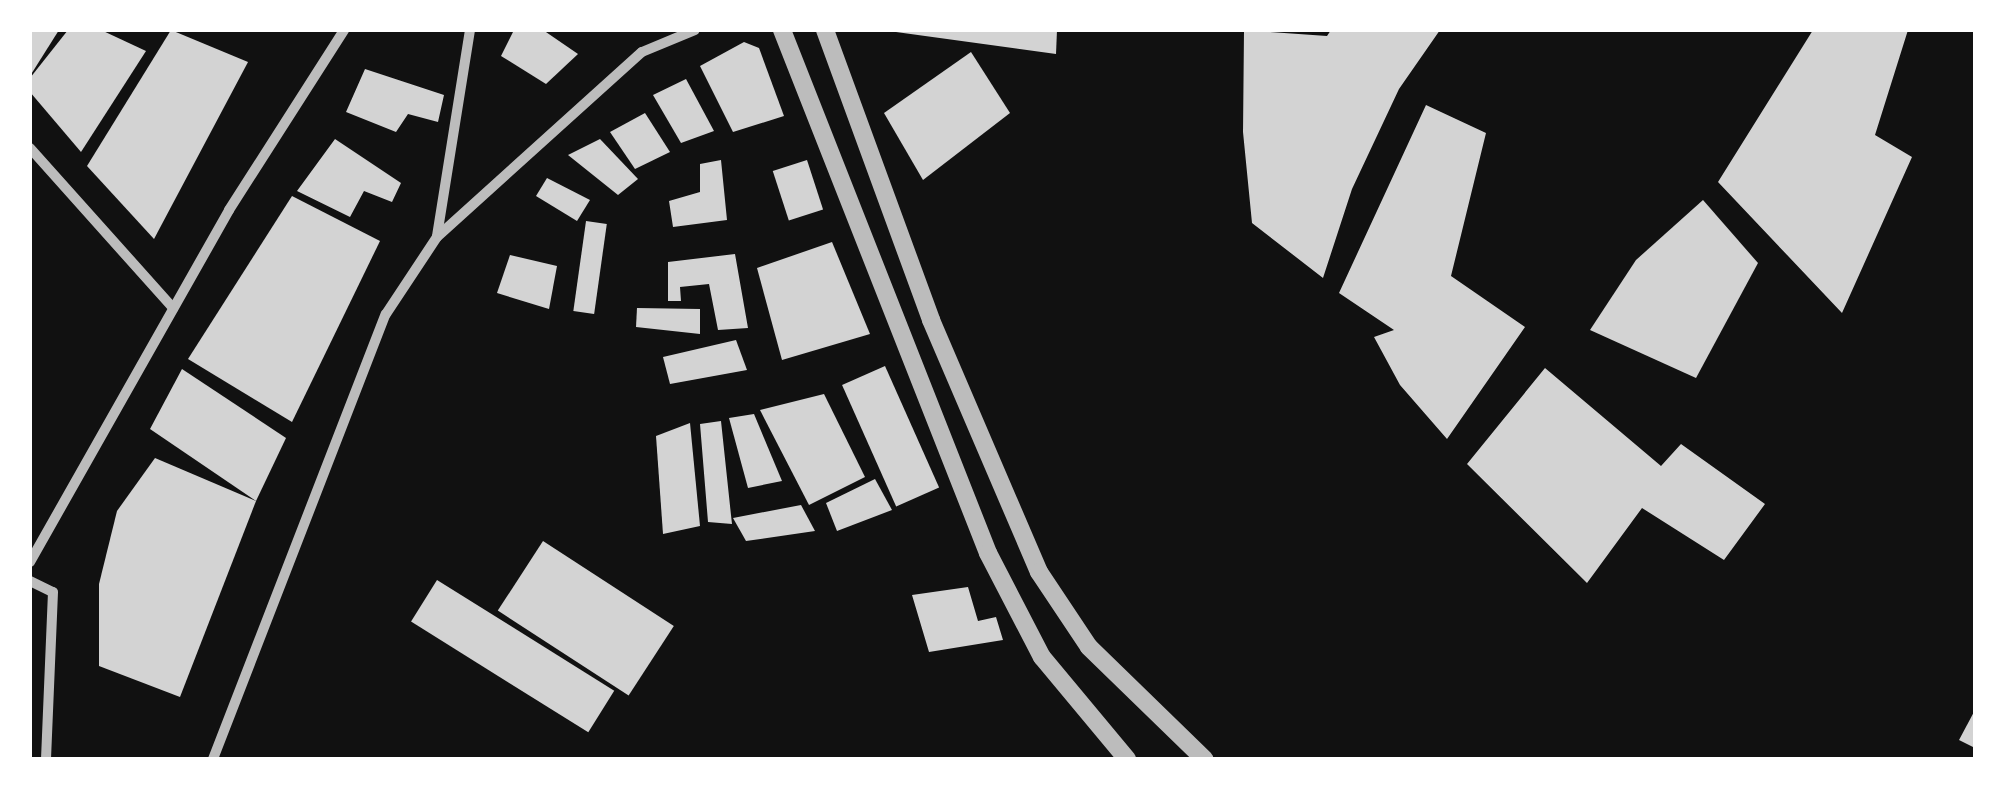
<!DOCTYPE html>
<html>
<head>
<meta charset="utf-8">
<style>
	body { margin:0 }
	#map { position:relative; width:2005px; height:789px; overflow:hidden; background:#111; font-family:Helvetica,sans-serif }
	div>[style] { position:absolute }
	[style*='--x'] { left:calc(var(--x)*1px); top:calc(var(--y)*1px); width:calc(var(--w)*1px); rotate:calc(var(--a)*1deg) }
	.building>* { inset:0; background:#d3d3d3; transform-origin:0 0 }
	.minor>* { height:10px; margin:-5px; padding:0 5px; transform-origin:5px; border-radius:5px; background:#bcbcbc }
	.tertiary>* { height:18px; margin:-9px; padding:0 9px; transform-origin:9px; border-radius:9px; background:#bcbcbc }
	span { translate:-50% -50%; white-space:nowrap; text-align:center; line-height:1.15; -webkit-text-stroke:8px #fff; paint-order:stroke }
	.frame { position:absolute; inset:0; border:32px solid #fff; pointer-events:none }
</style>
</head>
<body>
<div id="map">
	<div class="building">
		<div style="clip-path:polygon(30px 30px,59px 30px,30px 76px)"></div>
		<div style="clip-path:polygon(68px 30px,101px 30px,146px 51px,81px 152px,30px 92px,30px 78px)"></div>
		<div style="clip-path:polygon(171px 30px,248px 62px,154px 239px,87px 166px)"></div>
		<div style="clip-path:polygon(514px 30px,543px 30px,578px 54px,546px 84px,501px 56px)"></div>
		<div style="clip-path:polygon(896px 30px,1057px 30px,1056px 54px,896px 32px)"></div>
		<div style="clip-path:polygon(1244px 30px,1327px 36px,1331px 30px,1440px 30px,1399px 89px,1352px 189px,1323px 278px,1252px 223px,1243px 132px)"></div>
		<div style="clip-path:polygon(1813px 30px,1908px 30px,1875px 135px,1912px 157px,1842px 313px,1718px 182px)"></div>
		<div style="clip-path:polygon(744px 42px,759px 48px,784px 116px,733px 132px,700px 66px)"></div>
		<div style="clip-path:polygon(971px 52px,1010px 113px,923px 180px,884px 113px)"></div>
		<div style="clip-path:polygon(365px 69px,444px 95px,438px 122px,408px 114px,396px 132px,346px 112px)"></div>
		<div style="clip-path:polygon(686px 79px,714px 131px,681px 143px,653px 95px)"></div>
		<div style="clip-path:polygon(1426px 105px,1486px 133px,1451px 276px,1525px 327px,1447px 439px,1400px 385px,1374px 337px,1394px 330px,1339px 293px)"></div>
		<div style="clip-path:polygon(645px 113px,670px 152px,635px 169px,610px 132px)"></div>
		<div style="clip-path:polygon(335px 139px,401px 183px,392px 202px,364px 191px,350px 217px,297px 191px)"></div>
		<div style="clip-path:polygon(600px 139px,638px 179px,618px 195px,568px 155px)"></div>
		<div style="clip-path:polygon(721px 160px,727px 220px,673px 227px,669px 201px,700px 192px,700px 164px)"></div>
		<div style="left:807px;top:160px;width:52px;height:36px;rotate:72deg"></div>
		<div style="clip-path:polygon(547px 178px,590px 200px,577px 221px,536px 196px)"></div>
		<div style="clip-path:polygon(292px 196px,380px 241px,292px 422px,188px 359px)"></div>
		<div style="clip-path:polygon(1703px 200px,1758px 263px,1696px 378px,1590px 330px,1636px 260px)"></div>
		<div style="left:586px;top:221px;width:21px;height:91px;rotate:8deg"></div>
		<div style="clip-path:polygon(832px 242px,870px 334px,782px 360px,757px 268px)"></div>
		<div style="clip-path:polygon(735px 254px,748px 328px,718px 330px,709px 284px,680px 287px,681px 301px,668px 301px,668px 262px)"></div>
		<div style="clip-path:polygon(510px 255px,557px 266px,549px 309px,497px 293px)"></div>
		<div style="clip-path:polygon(637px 308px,700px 309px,700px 334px,636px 327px)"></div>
		<div style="clip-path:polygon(736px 340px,747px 370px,670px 384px,663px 357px)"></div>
		<div style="left:885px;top:366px;width:133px;height:47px;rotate:66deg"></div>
		<div style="clip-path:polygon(1545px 368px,1661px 466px,1681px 444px,1765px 504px,1724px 560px,1642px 508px,1587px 583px,1467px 464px)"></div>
		<div style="clip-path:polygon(182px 369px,286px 438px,256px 501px,150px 429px)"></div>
		<div style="clip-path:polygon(824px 394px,865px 477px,809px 505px,760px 410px)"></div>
		<div style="clip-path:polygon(754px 414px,782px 481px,748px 488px,729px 418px)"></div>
		<div style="clip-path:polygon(721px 421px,731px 515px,732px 524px,708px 522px,700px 424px)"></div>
		<div style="clip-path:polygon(690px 423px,700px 526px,663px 534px,656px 436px)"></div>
		<div style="clip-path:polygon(155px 458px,256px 501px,180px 697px,99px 666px,99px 584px,117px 511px)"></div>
		<div style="clip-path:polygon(875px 479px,892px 510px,837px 531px,826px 503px)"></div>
		<div style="clip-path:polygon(801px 505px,815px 531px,746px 541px,733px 518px)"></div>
		<div style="left:543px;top:541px;width:156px;height:83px;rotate:33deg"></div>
		<div style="left:437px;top:580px;width:209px;height:49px;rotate:32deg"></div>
		<div style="clip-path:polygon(968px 587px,978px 621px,996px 617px,1003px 640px,929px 652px,912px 595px)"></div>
		<div style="clip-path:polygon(1975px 710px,1975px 748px,1959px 740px)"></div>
	</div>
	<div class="minor">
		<div style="--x:30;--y:148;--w:215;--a:48.2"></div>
		<div style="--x:437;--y:236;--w:209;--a:-80.9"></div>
		<div style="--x:30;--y:562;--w:404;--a:-60.5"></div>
		<div style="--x:229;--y:210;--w:214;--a:-57.4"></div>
		<div style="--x:30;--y:581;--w:25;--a:26"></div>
		<div style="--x:53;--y:592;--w:167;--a:92.4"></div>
		<div style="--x:213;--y:759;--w:477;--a:-68.8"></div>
		<div style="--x:386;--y:314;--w:92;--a:-56.5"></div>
		<div style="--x:437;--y:237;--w:276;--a:-42.1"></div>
		<div style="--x:642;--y:52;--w:57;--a:-22.5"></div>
	</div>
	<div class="tertiary">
		<div style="--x:782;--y:30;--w:562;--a:68.5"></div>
		<div style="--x:988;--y:553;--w:117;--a:62.6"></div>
		<div style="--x:1042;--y:657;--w:133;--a:50.2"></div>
		<div style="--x:825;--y:30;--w:309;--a:69.9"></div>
		<div style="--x:931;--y:320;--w:274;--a:66.8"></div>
		<div style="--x:1039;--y:572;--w:90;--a:56.3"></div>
		<div style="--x:1089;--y:647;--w:161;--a:44.2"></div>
	</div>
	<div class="frame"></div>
</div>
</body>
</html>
